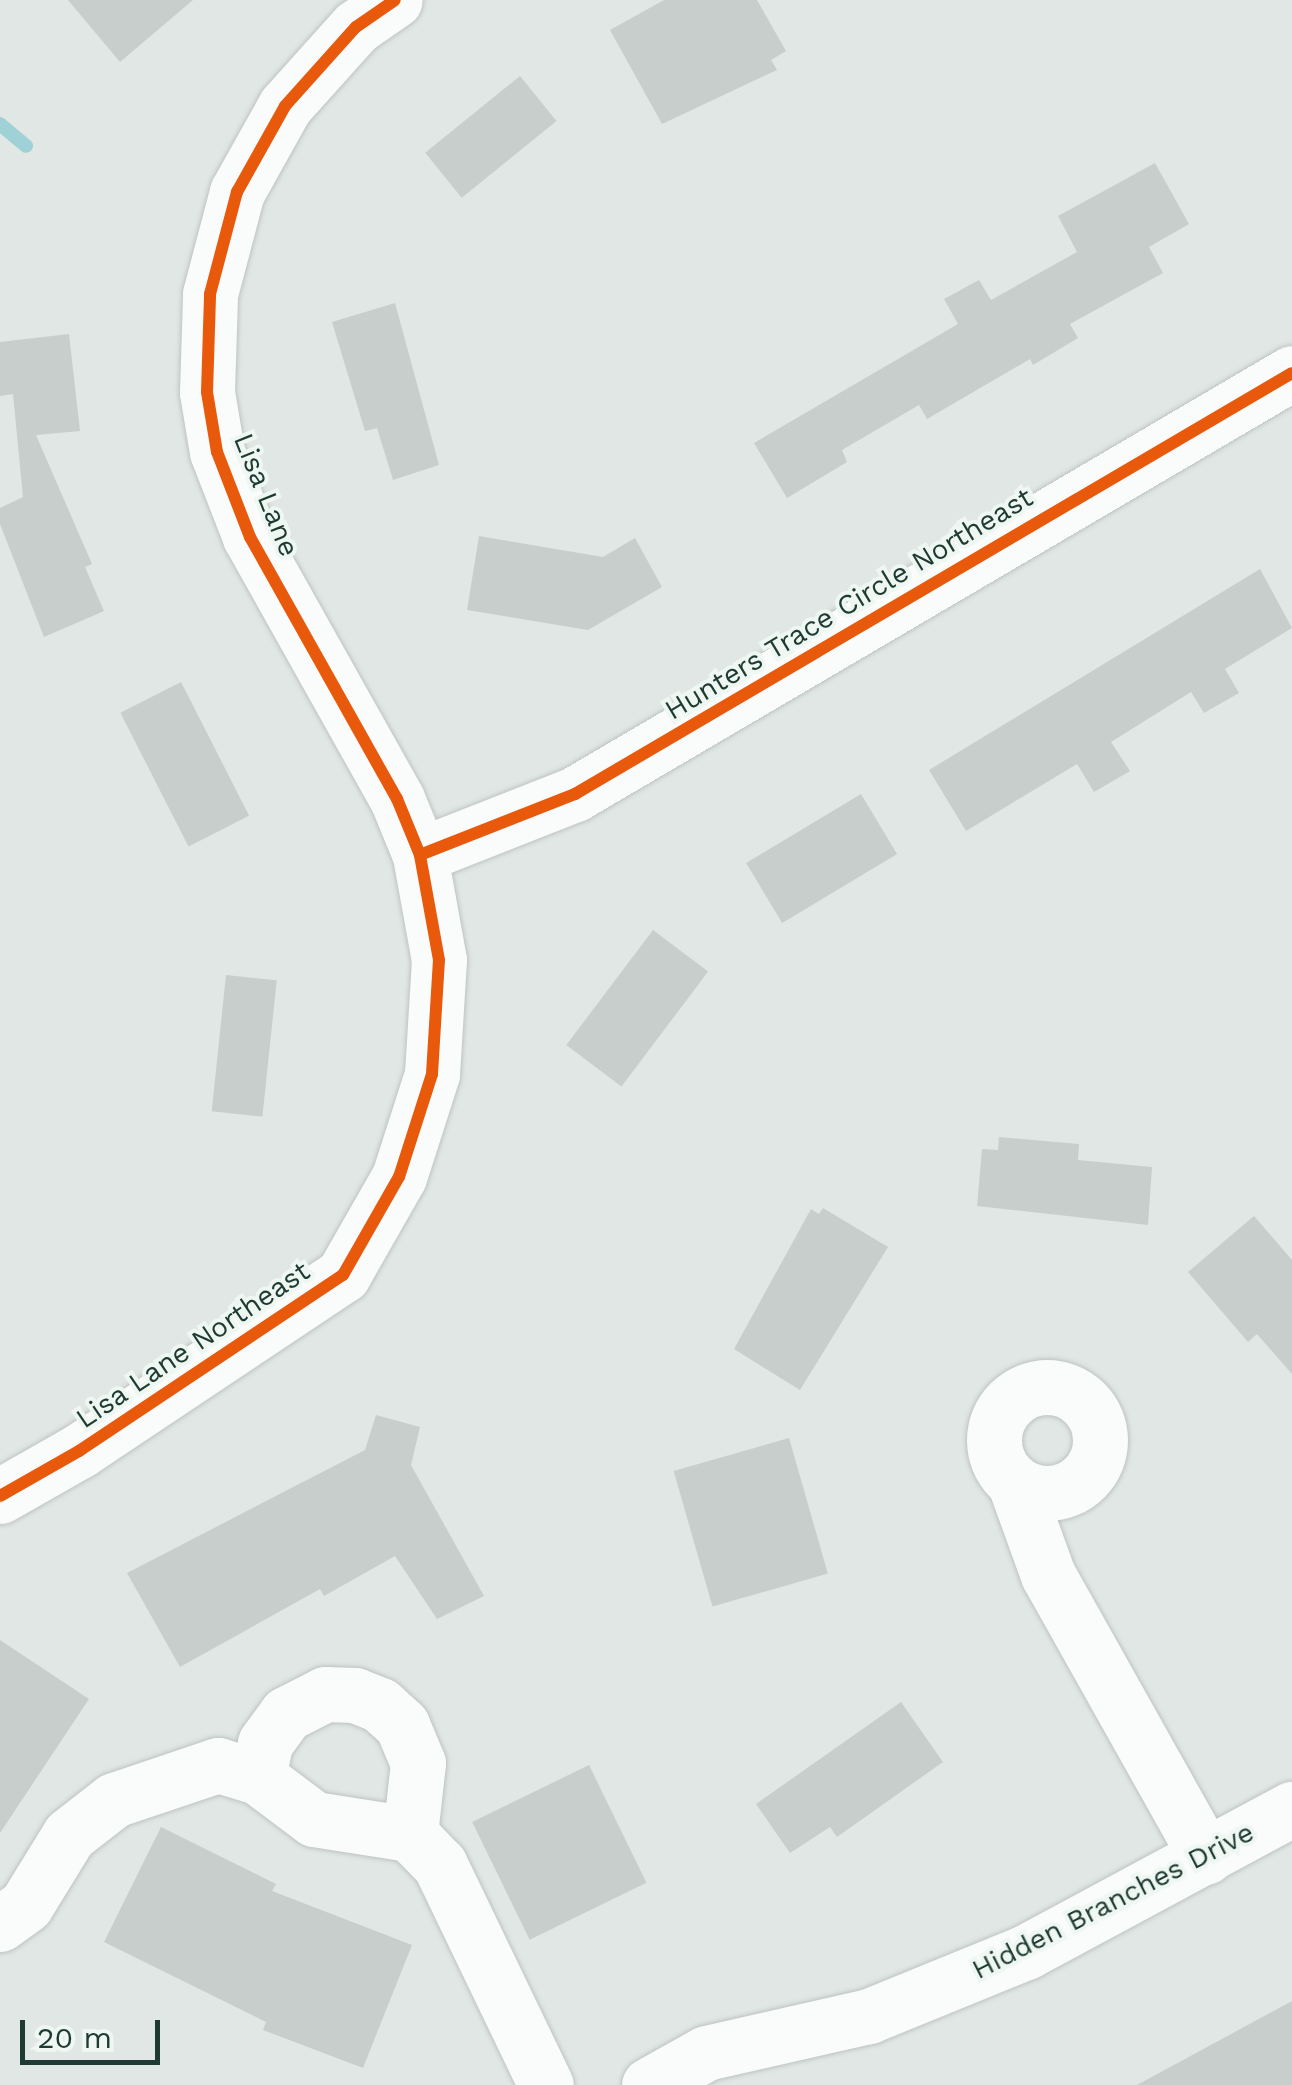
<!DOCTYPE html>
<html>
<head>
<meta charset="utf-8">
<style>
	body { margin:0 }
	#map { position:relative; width:1292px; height:2085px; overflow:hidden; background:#e1e7e4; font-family:"Work Sans",sans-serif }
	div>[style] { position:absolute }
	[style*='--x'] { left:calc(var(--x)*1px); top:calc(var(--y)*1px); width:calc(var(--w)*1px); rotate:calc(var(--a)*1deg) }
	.stream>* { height:14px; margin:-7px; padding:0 7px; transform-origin:7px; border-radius:7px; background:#a0d1d7 }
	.building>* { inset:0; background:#c8cecb; transform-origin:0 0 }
	.roads { filter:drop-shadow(0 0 2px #bec4c1) drop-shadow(0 0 2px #bec4c1) }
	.minor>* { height:55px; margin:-27.5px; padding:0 27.5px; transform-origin:27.5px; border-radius:27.5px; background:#fafbfb }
	.minor>.ring { margin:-27.5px; padding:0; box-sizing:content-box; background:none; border:55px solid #fafbfb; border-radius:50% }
	.cycleway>* { height:12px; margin:-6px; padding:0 6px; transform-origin:6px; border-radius:6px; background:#e8590c }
	span { translate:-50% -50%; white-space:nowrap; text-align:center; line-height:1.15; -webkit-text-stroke:8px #eef7f2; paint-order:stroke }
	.street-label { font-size:28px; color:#1f3a32 }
	.scale { position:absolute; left:20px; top:2020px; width:140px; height:45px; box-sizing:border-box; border:5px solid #1f3a32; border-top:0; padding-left:12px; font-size:30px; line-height:35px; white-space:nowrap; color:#1f3a32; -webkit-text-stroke:8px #eef7f2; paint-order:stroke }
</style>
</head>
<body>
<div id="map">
	<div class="stream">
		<div style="--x:0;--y:124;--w:34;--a:40"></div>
	</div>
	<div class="building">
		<div style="clip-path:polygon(68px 0,193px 0,120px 62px)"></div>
		<div style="clip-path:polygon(664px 0,757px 0,786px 51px,771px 60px,777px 70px,662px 124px,610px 30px)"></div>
		<div style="left:520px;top:76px;width:58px;height:122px;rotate:51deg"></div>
		<div style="clip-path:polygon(1155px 163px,1189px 224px,1149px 247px,1163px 273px,1070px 324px,1078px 338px,1033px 365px,1030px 359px,927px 419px,919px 405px,842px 450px,847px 462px,787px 498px,754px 443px,958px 324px,944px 299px,979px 280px,991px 300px,1077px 252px,1058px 216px)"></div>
		<div style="clip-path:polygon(395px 303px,439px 465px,393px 480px,377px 428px,365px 431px,332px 322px)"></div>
		<div style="clip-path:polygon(69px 334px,80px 431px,36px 435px,92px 564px,85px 567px,104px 611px,44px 637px,0 524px,0 508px,23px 497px,13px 394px,0 396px,0 342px)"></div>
		<div style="clip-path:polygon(479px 536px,603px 557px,635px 538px,662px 587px,588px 630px,467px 610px)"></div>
		<div style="clip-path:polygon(1260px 569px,1292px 628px,1225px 669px,1239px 693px,1204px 713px,1191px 692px,1111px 742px,1130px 771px,1094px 792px,1077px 764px,966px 831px,929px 770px)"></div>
		<div style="left:181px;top:682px;width:150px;height:68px;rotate:63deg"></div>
		<div style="left:861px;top:794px;width:70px;height:134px;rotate:59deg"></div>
		<div style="left:653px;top:930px;width:69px;height:144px;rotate:37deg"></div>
		<div style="left:226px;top:975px;width:51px;height:137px;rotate:6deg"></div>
		<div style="clip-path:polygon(999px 1137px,1079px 1144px,1078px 1160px,1152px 1167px,1148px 1225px,977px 1206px,982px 1149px,998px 1150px)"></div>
		<div style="clip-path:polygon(823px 1208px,888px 1247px,800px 1390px,734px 1349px,811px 1209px,819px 1214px)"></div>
		<div style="clip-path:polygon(1254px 1216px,1292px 1260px,1292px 1374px,1257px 1334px,1248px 1342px,1188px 1272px)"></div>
		<div style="clip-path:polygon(376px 1415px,420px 1427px,411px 1465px,484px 1596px,437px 1619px,395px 1556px,324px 1596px,320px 1589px,180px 1667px,127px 1573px,365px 1450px)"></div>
		<div style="left:789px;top:1438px;width:141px;height:120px;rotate:74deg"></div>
		<div style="clip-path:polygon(0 1640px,89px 1699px,0 1833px)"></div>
		<div style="clip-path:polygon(901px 1702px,943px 1762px,837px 1837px,830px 1827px,790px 1853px,756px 1804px)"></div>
		<div style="left:589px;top:1765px;width:131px;height:130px;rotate:64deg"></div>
		<div style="clip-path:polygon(161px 1827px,276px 1884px,272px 1891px,412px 1945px,363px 2068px,263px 2030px,266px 2022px,104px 1942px)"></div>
		<div style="clip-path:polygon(1292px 2001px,1292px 2085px,1137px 2085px)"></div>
	</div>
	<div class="roads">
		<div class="minor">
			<div style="--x:420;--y:855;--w:167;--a:-21.5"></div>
			<div style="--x:575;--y:794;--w:831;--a:-30.42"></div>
			<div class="ring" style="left:994px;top:1387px;width:51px;height:51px"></div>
			<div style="--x:1015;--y:1484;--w:97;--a:70.1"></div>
			<div style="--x:1048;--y:1575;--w:323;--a:60.7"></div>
			<div style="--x:0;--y:1496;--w:91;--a:-29.7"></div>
			<div style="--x:79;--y:1451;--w:317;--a:-33.7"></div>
			<div style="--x:343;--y:1275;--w:113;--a:-60.3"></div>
			<div style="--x:399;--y:1177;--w:108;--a:-72.2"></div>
			<div style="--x:432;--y:1074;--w:114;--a:-86.5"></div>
			<div style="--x:439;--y:960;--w:107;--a:-100.3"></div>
			<div style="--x:420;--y:855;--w:61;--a:-112.3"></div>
			<div style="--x:397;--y:799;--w:300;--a:-119.3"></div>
			<div style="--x:250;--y:537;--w:91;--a:-111.2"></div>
			<div style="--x:217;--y:452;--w:61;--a:-99.5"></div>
			<div style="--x:207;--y:392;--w:98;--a:-88.2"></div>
			<div style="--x:210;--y:294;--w:106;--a:-75.2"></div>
			<div style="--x:237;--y:192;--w:98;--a:-60.8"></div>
			<div style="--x:285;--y:106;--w:106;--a:-48.1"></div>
			<div style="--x:356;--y:27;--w:47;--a:-34.7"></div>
			<div style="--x:258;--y:1777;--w:35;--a:-78"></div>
			<div style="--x:265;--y:1743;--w:36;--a:-54"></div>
			<div style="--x:286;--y:1714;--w:44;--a:-27.1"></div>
			<div style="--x:325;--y:1694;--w:30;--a:2"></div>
			<div style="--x:355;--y:1695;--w:27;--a:22"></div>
			<div style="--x:380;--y:1705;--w:30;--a:42"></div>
			<div style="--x:402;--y:1725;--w:41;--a:67.2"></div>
			<div style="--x:418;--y:1763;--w:71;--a:96.4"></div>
			<div style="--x:0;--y:1924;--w:32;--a:-36"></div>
			<div style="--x:26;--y:1905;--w:82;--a:-58.4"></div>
			<div style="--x:69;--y:1835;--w:57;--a:-37.9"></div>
			<div style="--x:114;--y:1800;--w:110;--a:-18.6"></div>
			<div style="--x:218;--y:1765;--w:42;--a:16.7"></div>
			<div style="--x:258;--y:1777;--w:70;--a:36.9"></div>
			<div style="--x:314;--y:1819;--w:97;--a:8.9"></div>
			<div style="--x:410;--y:1834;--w:43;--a:45.9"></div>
			<div style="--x:440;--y:1865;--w:244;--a:64.3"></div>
			<div style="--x:649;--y:2085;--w:65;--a:-29.3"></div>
			<div style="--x:706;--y:2053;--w:167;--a:-12.8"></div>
			<div style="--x:869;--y:2016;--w:170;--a:-22.2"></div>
			<div style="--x:1026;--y:1952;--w:302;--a:-28.3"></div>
		</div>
	</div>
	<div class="cycleway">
		<div style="--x:420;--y:855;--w:167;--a:-21.5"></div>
		<div style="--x:575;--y:794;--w:831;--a:-30.42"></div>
		<div style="--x:0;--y:1496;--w:91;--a:-29.7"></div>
		<div style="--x:79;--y:1451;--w:317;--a:-33.7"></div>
		<div style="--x:343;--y:1275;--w:113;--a:-60.3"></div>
		<div style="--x:399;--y:1177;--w:108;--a:-72.2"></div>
		<div style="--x:432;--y:1074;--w:114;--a:-86.5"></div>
		<div style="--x:439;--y:960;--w:107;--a:-100.3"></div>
		<div style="--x:420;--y:855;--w:61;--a:-112.3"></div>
		<div style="--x:397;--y:799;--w:300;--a:-119.3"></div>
		<div style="--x:250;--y:537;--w:91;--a:-111.2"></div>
		<div style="--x:217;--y:452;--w:61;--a:-99.5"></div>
		<div style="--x:207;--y:392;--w:98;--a:-88.2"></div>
		<div style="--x:210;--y:294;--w:106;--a:-75.2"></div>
		<div style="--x:237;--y:192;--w:98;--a:-60.8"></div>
		<div style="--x:285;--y:106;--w:106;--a:-48.1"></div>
		<div style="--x:356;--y:27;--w:47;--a:-34.7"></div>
	</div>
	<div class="street-label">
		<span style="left:266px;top:495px;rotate:68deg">Lisa Lane</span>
		<span style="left:849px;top:604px;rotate:-31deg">Hunters Trace Circle Northeast</span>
		<span style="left:193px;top:1345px;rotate:-34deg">Lisa Lane Northeast</span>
		<span style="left:1113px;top:1901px;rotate:-27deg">Hidden Branches Drive</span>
	</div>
	<div class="scale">20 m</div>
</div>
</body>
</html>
